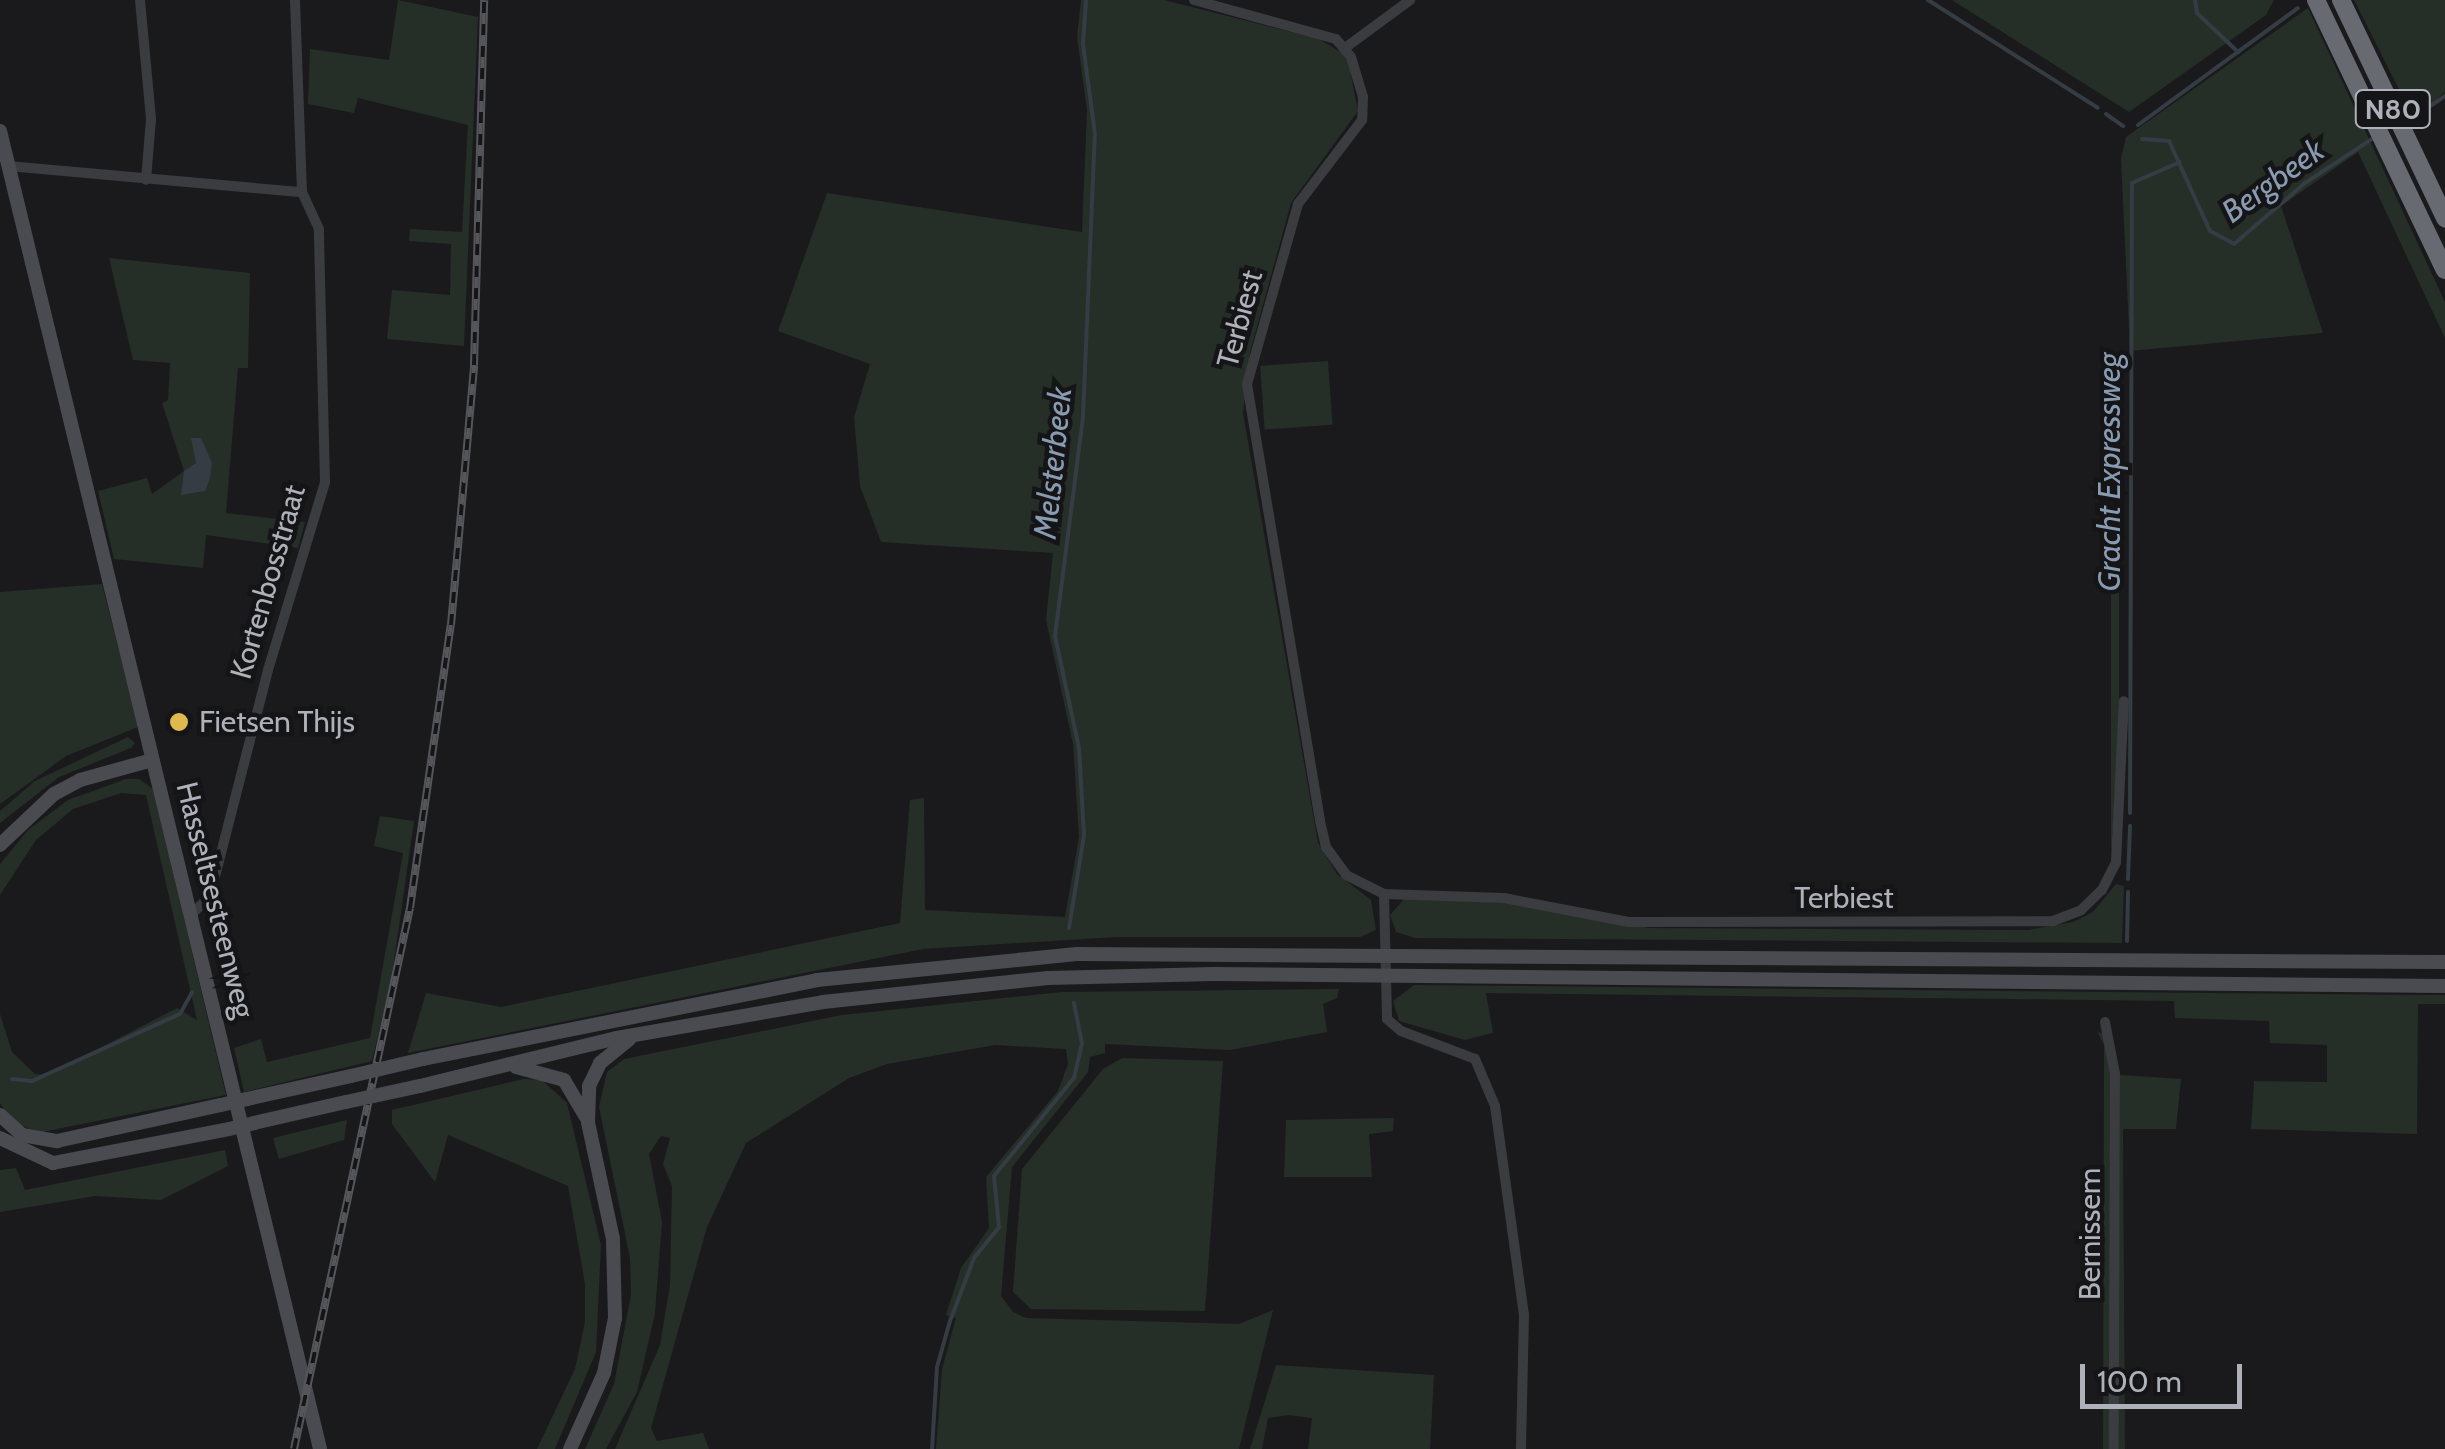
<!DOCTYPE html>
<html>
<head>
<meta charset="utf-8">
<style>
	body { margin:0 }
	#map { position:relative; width:2445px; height:1449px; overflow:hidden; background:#1a1a1c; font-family:Cabin,sans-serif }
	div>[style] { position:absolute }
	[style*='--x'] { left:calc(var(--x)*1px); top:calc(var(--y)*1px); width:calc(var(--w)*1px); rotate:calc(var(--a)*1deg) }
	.green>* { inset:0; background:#262e28; transform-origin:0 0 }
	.water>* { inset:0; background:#353c44 }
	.stream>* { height:4px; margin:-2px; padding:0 2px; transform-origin:2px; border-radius:2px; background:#353c44 }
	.street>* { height:10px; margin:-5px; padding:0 5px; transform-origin:5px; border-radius:5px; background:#3b3c40 }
	.secondary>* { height:14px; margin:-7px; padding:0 7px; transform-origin:7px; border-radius:7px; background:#494b50 }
	.highway>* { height:18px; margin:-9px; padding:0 9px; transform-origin:9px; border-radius:9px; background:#686a71 }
	.rail>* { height:8px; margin-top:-4px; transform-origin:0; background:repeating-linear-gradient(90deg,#151517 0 11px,#55565b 0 22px); box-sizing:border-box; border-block:2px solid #55565b }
	.secondary-bridge>* { height:14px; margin:-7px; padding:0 7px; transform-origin:7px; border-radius:7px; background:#494b50 }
	.dots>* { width:28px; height:28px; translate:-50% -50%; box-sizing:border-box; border:5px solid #151517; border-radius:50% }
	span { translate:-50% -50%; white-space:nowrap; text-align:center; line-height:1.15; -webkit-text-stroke:9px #151517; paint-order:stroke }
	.shield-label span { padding:2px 8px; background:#151517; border:2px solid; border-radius:8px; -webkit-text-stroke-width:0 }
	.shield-label { font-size:28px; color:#aeb1ba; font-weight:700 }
	.street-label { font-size:30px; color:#aeb1ba }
	.poi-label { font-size:30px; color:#aeb1ba }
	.left { translate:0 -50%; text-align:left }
	.water-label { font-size:32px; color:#899bb1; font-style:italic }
	.scale { position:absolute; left:2080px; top:1364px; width:162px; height:45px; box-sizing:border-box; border:5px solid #aeb1ba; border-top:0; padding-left:12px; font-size:30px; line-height:35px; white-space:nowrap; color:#aeb1ba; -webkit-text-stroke:8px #151517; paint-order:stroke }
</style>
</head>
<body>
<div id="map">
	<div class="green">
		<div style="clip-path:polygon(398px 0,478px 17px,464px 346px,387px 339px,392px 290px,450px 295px,451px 244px,409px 241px,410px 229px,462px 232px,468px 125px,358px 98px,354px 113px,308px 104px,310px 49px,389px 60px)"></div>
		<div style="clip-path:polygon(1081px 0,1164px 0,1319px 39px,1347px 56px,1358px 111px,1291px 203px,1250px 352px,1243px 413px,1318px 843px,1337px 874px,1371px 900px,1376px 930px,1360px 937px,1117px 937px,923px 949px,408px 1053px,426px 993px,501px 1007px,900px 923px,910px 800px,924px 798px,925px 910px,1065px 917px,1079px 837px,1073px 744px,1046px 620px,1053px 553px,881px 542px,860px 486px,854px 417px,870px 364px,778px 331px,827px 193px,1082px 232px,1087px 110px,1077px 37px)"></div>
		<div style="clip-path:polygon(1952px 0,2274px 0,2266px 15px,2129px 112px)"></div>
		<div style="clip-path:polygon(2354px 0,2445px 0,2445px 92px,2429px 106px,2412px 115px)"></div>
		<div style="clip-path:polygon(2308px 8px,2445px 302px,2445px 338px,2358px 152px,2281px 206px,2323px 333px,2130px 351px,2121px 159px,2126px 137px)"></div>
		<div style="clip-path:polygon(109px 258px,250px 273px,248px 368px,238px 368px,226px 513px,305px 522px,298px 548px,206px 535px,203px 568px,114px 559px,98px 491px,147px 478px,152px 494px,184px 471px,162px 403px,168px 400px,170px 363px,133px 360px)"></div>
		<div style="left:1328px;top:361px;width:64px;height:68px;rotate:86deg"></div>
		<div style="clip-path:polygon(2111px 538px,2119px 538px,2119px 737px,2111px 858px)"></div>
		<div style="clip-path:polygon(102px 584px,138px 727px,66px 756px,0 804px,0 592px)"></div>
		<div style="clip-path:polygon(128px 737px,135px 743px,131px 748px,59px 777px,0 823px,0 811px,35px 781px)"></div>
		<div style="clip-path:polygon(126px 779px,139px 779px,153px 789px,226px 1095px,37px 1133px,10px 1119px,0 1103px,0 1014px,12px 1052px,35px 1074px,48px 1075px,177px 1008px,197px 1020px,146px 795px,121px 793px,73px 809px,36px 840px,0 895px,0 864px,28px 830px,68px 800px)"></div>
		<div style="clip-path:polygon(380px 816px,414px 821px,391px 982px,372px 1061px,244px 1092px,234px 1048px,261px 1039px,267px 1062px,370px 1038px,403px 853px,374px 846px)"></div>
		<div style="clip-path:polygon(2116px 884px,2124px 886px,2122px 943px,1415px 938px,1396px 932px,1390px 915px,1406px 897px,1518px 904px,1649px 928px,2028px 930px,2073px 922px,2093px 912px)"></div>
		<div style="clip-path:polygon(1414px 985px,2418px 995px,2445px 995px,2445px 1004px,2418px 1004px,2417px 1134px,2251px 1129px,2254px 1081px,2327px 1082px,2327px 1045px,2270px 1043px,2269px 1021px,2175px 1018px,2174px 1001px,1486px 993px,1493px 1033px,1465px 1040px,1399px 1021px,1393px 1001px)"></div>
		<div style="clip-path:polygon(1339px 989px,1337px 998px,1323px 1004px,1327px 1032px,1230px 1050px,1105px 1044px,1105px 1053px,1090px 1057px,1088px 1072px,1012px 1167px,1001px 1296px,1013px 1312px,1026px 1318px,1239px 1324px,1273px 1310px,1239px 1449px,936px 1449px,942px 1369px,956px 1318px,946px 1315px,961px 1268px,989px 1228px,986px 1177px,1058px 1091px,1068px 1064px,1066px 1049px,995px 1045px,887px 1064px,849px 1078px,746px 1143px,707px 1227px,651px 1428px,657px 1441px,703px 1433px,709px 1449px,615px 1449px,660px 1345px,670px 1285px,672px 1186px,663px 1164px,670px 1138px,661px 1136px,649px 1154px,662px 1222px,655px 1313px,637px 1392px,606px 1449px,585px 1449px,614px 1384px,631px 1295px,630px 1258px,599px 1107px,607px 1072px,624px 1059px,842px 1015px,1062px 992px)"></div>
		<div style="clip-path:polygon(2097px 1031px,2107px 1036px,2110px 1050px,2110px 1449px,2103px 1449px,2104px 1045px)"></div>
		<div style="clip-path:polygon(1122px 1058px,1223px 1061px,1205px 1311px,1031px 1309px,1013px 1292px,1022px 1169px,1103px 1069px)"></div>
		<div style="clip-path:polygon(2120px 1075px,2181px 1079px,2176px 1129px,2123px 1129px,2125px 1449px,2118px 1449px)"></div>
		<div style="clip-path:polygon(524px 1079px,542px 1080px,567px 1103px,601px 1245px,596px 1352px,555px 1449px,537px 1449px,575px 1369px,585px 1322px,585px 1284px,568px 1186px,448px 1135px,435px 1182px,392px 1124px,392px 1110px)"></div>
		<div style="clip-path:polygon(1394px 1118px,1393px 1131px,1369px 1134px,1372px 1177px,1284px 1177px,1286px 1120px)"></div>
		<div style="clip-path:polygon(347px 1120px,344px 1140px,279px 1159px,273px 1138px)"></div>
		<div style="clip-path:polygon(225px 1150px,228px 1166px,161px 1200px,95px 1196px,0 1212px,0 1170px,16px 1168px,25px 1190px)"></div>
		<div style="clip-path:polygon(1276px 1365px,1434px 1375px,1430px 1449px,1308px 1449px,1312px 1418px,1288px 1415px,1268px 1418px,1262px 1449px,1250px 1449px)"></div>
	</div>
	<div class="water">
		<div style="clip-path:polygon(191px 438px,201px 438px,212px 463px,210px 478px,205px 491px,181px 495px,184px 471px,196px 463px)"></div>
	</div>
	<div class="stream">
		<div style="--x:1928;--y:0;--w:201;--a:32.4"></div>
		<div style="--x:2195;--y:0;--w:13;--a:81"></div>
		<div style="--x:2197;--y:13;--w:57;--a:43.6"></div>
		<div style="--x:2106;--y:114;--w:21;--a:35"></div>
		<div style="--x:2408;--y:121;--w:45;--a:-34"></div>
		<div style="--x:2138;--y:125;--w:198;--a:-36.2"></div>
		<div style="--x:2142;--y:139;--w:27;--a:4"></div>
		<div style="--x:2169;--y:141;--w:99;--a:65.5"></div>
		<div style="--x:2210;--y:231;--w:27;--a:28"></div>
		<div style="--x:2234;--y:244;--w:94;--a:-40.7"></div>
		<div style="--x:2305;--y:183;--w:84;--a:-33.3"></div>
		<div style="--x:2130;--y:813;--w:630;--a:-89.82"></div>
		<div style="--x:2132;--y:183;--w:52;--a:-23.6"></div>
		<div style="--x:2128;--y:879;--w:53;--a:-87.8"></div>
		<div style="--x:1069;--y:928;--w:94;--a:-80.8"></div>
		<div style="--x:1084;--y:835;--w:87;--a:-93.3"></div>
		<div style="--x:1079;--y:748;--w:115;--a:-102.1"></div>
		<div style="--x:1055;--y:636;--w:221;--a:-82.7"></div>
		<div style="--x:1083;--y:417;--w:283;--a:-87.6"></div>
		<div style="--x:1095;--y:134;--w:91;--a:-97.6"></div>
		<div style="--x:1083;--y:44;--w:44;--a:-86.1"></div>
		<div style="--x:2127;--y:941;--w:49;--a:-88.8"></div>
		<div style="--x:12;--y:1079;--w:20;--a:6"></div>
		<div style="--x:32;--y:1081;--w:162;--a:-24.4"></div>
		<div style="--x:180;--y:1014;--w:25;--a:-61"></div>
		<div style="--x:932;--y:1449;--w:82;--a:-86.5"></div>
		<div style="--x:937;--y:1367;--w:48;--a:-74.2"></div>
		<div style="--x:950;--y:1321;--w:67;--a:-69.1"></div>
		<div style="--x:974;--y:1258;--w:40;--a:-51"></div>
		<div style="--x:999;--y:1227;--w:51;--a:-95.6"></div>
		<div style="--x:994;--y:1176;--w:127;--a:-50.8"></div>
		<div style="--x:1074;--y:1078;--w:35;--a:-77"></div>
		<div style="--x:1082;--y:1044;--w:42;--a:-101"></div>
	</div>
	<div class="street">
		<div style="--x:140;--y:0;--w:120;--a:84.7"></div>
		<div style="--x:151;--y:119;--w:61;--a:94.7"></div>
		<div style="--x:1194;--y:0;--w:147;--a:15.4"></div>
		<div style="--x:1336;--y:39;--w:23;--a:50"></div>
		<div style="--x:1351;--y:57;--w:42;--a:73.3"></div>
		<div style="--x:1363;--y:97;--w:23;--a:92"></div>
		<div style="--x:1362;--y:120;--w:106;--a:127.3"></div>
		<div style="--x:1298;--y:204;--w:187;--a:105.8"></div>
		<div style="--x:1247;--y:384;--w:443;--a:80.5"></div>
		<div style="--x:1320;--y:821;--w:27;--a:77"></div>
		<div style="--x:1326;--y:847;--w:34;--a:54"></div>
		<div style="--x:1346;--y:875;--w:42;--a:26.6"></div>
		<div style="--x:1384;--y:894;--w:120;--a:1.9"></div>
		<div style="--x:1504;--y:898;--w:127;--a:10.9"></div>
		<div style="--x:1629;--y:922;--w:424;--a:-0.1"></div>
		<div style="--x:2053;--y:921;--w:30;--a:-21"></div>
		<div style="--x:2081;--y:910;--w:29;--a:-44"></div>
		<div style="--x:2102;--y:890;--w:31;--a:-63"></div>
		<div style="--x:2116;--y:862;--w:161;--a:-87.2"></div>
		<div style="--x:1345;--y:48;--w:81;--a:-36.4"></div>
		<div style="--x:8;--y:166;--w:295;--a:5.1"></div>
		<div style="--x:1384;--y:894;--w:125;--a:88.6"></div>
		<div style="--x:1387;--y:1019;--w:18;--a:41"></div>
		<div style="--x:1401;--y:1031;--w:79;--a:20.7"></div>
		<div style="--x:1475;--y:1059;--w:51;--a:66.9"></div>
		<div style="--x:1495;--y:1106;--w:211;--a:82.1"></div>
		<div style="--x:1524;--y:1315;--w:134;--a:91.3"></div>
		<div style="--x:190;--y:916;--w:28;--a:-45"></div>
		<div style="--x:210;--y:896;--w:233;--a:-75.6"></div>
		<div style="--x:268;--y:670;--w:196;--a:-73.1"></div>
		<div style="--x:325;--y:482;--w:253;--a:-91.4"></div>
		<div style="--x:319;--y:229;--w:41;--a:-114.7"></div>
		<div style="--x:302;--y:192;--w:192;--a:-92.1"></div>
		<div style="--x:2105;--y:1022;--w:53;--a:79.1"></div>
		<div style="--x:2115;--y:1074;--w:375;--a:90.2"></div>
	</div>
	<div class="secondary">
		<div style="--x:0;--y:131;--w:1356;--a:76.35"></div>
		<div style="--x:0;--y:845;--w:74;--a:-43.4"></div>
		<div style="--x:54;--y:794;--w:30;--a:-28"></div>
		<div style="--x:80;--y:780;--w:75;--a:-15.5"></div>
		<div style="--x:423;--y:1059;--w:402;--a:-11.3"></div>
		<div style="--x:817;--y:980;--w:261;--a:-5.7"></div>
		<div style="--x:1077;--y:954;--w:1368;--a:0.34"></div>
		<div style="--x:516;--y:1067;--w:50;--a:15.2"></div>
		<div style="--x:564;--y:1080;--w:43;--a:59.3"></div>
		<div style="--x:420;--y:1086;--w:203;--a:-13.7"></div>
		<div style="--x:617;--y:1038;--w:209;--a:-9.9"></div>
		<div style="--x:823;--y:1002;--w:226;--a:-6.1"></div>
		<div style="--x:1048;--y:978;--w:165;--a:-1.4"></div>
		<div style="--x:1213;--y:974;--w:1232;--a:0.56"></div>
		<div style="--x:247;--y:1099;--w:107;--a:-12.5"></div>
		<div style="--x:0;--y:1115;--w:30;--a:42"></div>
		<div style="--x:22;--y:1135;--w:36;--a:10"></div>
		<div style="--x:57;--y:1141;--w:168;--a:-12.4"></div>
		<div style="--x:254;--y:1123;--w:94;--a:-12.9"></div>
		<div style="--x:0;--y:1138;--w:59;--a:25.3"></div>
		<div style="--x:53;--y:1163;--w:179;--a:-10.9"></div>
		<div style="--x:570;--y:1449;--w:83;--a:-65.9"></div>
		<div style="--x:604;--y:1373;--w:56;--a:-78.7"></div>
		<div style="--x:615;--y:1318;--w:79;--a:-91.5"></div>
		<div style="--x:613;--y:1239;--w:120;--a:-102.1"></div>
		<div style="--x:588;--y:1122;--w:36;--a:-88"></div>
		<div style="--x:589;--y:1086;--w:25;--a:-64"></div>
		<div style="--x:600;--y:1063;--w:38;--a:-39"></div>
	</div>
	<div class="highway">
		<div style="--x:2316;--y:0;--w:299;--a:64.5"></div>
		<div style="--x:2341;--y:0;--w:242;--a:64.5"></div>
	</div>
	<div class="rail">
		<div style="--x:294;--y:1449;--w:553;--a:-77.9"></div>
		<div style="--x:410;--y:908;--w:286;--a:-81.8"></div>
		<div style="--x:451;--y:625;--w:261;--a:-84.9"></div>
		<div style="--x:474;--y:365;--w:365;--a:-88.4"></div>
	</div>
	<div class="secondary-bridge">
		<div style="--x:351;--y:1076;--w:74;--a:-13.3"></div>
		<div style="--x:346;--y:1102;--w:76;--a:-12.2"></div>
		<div style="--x:221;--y:1105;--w:27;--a:-13"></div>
		<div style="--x:229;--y:1129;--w:26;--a:-13"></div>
	</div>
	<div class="dots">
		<div style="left:179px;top:722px;background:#e0b94e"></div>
	</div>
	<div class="shield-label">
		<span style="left:2393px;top:109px">N80</span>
	</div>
	<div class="street-label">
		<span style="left:1240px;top:319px;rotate:-75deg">Terbiest</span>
		<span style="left:268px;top:582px;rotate:-74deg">Kortenbosstraat</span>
		<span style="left:1844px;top:898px">Terbiest</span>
		<span style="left:215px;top:900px;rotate:76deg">Hasseltsesteenweg</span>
		<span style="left:2090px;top:1234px;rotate:-90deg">Bernissem</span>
	</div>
	<div class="poi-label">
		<span class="left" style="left:199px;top:722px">Fietsen Thijs</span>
	</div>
	<div class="water-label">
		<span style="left:2273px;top:181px;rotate:-36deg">Bergbeek</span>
		<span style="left:1053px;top:463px;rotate:-84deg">Melsterbeek</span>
		<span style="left:2109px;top:472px;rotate:-90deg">Gracht Expressweg</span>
	</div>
	<div class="scale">100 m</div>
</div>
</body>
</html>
